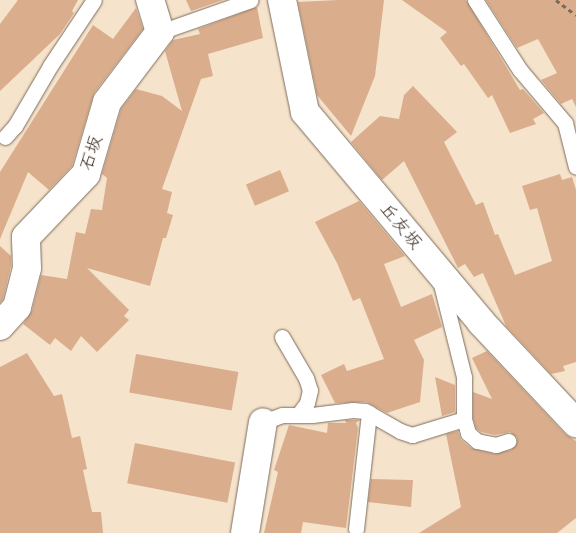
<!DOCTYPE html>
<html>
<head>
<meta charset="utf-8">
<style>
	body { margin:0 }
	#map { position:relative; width:576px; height:533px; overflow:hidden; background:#f6e3cc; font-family:Itim,"Klee One",sans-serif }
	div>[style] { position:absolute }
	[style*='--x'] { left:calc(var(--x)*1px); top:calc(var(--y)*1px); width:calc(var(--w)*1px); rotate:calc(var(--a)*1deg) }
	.building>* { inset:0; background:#daad8c; transform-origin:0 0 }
	.path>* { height:3px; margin-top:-1.5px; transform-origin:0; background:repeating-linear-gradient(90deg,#7c6b5b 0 4px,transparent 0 8px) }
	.roads { filter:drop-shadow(0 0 1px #7c6b5b) drop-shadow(0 0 1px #7c6b5b) }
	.service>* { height:15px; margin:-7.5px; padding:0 7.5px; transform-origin:7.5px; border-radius:7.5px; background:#fff }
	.minor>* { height:28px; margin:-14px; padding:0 14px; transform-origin:14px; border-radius:14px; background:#fff }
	span { translate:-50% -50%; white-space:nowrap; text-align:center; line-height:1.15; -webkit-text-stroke:4px #fff; paint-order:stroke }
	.street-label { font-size:18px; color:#3b2a1e }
</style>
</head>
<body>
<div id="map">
	<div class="building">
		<div style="clip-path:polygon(18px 0,78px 0,72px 11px,74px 13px,60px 34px,0 91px,0 24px)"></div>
		<div style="clip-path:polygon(186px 0,223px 0,191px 11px)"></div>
		<div style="clip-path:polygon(338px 0,384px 0,375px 76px,351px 136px,317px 95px,298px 2px)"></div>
		<div style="clip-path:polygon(402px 0,466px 0,520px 90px,523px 89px,544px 113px,533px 119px,536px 124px,510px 133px,492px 95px,488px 98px,464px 64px,461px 66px,440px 38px,447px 32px)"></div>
		<div style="clip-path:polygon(486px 0,576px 0,576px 107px,572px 99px,561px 104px,541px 80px,557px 73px,538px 39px,517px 48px)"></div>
		<div style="clip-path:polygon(257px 7px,263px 38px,208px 54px,213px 76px,201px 79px,162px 189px,172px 192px,167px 213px,173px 215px,166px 238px,163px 238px,150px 286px,87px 268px,129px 310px,124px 316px,129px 320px,97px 352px,81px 336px,71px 351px,55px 338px,50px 345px,23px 324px,32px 311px,41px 275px,67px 279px,76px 232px,85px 234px,91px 209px,102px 210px,107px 178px,102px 174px,121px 109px,136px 89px,162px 96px,182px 111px,165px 51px,173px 40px,200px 34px,198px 29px)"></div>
		<div style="clip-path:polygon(136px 8px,143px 29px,94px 93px,72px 166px,49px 190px,28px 172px,0 239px,0 172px,93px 25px,113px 39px)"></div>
		<div style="clip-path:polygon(413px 86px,457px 132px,444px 142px,476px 205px,483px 202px,495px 235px,498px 234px,515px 275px,552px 261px,537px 208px,530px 210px,522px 186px,560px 174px,562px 180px,572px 177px,576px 190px,576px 362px,563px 366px,565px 371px,551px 374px,506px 326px,483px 273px,474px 277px,465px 264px,458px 268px,404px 161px,382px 180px,351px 142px,380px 116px,399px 119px,404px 95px)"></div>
		<div style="left:280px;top:170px;width:23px;height:37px;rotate:67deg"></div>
		<div style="clip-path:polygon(359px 201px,405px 256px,384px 264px,401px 307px,432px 294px,442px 327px,414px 340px,424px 360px,420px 402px,387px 413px,366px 402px,335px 403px,321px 375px,344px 364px,347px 371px,384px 359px,360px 298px,353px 301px,337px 263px,315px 222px)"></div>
		<div style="clip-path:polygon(0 246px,11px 256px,11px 266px,3px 299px,0 303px)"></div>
		<div style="clip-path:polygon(487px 351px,565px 434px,576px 441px,576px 518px,557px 533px,419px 533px,461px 507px,446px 434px,458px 431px,461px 440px,471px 448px,494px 454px,511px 450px,517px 443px,517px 438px,510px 432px,495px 435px,481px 432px,476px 428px,473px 418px,473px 392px,492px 399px,472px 358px)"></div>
		<div style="clip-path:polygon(27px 353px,54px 396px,62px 394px,72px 438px,80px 436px,87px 469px,83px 470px,92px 512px,101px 512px,103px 533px,0 533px,0 367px)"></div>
		<div style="left:136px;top:354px;width:104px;height:39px;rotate:10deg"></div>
		<div style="clip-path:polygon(435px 377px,455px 385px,455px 412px,442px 416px)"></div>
		<div style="clip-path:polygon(345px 420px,359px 420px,356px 423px,358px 428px,346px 528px,303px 522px,301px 533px,264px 533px,278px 472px,274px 470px,289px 425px,327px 433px,328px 423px,346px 423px)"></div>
		<div style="left:135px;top:443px;width:102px;height:41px;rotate:11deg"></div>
		<div style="clip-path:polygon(371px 479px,413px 480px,411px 507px,368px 502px)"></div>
	</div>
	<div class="path">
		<div style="--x:556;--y:0;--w:25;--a:37"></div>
	</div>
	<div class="roads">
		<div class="service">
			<div style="--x:475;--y:0;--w:83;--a:57.3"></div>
			<div style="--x:520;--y:70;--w:70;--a:49.7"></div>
			<div style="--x:565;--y:123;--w:45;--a:76"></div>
			<div style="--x:160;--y:32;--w:96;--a:-19.4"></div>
			<div style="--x:5;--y:137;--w:15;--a:-48"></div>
			<div style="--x:15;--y:126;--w:69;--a:-59.7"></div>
			<div style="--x:50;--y:66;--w:79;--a:-56.3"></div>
			<div style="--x:282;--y:337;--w:48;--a:59.7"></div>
			<div style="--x:306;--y:378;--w:13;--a:72"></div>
			<div style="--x:310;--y:390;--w:13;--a:103"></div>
			<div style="--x:307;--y:403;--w:15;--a:127"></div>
			<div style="--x:464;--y:419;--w:15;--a:74"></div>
			<div style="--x:468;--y:433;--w:12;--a:42"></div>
			<div style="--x:477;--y:441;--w:19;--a:12"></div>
			<div style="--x:496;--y:445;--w:13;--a:-18"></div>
			<div style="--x:263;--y:422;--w:20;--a:-20"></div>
			<div style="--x:282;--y:415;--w:30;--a:0"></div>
			<div style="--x:312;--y:415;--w:41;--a:-7"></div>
			<div style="--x:353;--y:410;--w:12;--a:5"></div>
			<div style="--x:365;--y:411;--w:40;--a:29.7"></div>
			<div style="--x:400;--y:431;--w:13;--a:18"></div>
			<div style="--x:412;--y:435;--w:54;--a:-17.1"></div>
			<div style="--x:464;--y:419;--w:42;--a:-90"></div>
			<div style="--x:464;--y:377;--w:100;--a:-103.9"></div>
			<div style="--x:356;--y:529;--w:117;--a:-83.6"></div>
		</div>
		<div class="minor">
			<div style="--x:282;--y:0;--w:114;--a:78.4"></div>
			<div style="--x:305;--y:112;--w:274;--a:50"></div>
			<div style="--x:481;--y:322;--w:139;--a:46.8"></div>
			<div style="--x:0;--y:326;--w:25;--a:-48"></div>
			<div style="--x:17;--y:307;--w:40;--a:-75.6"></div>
			<div style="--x:27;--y:268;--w:31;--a:-92"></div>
			<div style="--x:26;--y:237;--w:87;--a:-46.4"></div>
			<div style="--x:86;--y:174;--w:75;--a:-73.7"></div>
			<div style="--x:107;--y:102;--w:88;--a:-52.9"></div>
			<div style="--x:160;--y:32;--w:34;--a:-107"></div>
			<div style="--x:245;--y:533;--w:112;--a:-80.8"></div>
		</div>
	</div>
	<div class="street-label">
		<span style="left:91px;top:153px;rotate:-71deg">石坂</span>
		<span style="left:401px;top:226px;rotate:50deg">丘友坂</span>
	</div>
</div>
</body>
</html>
